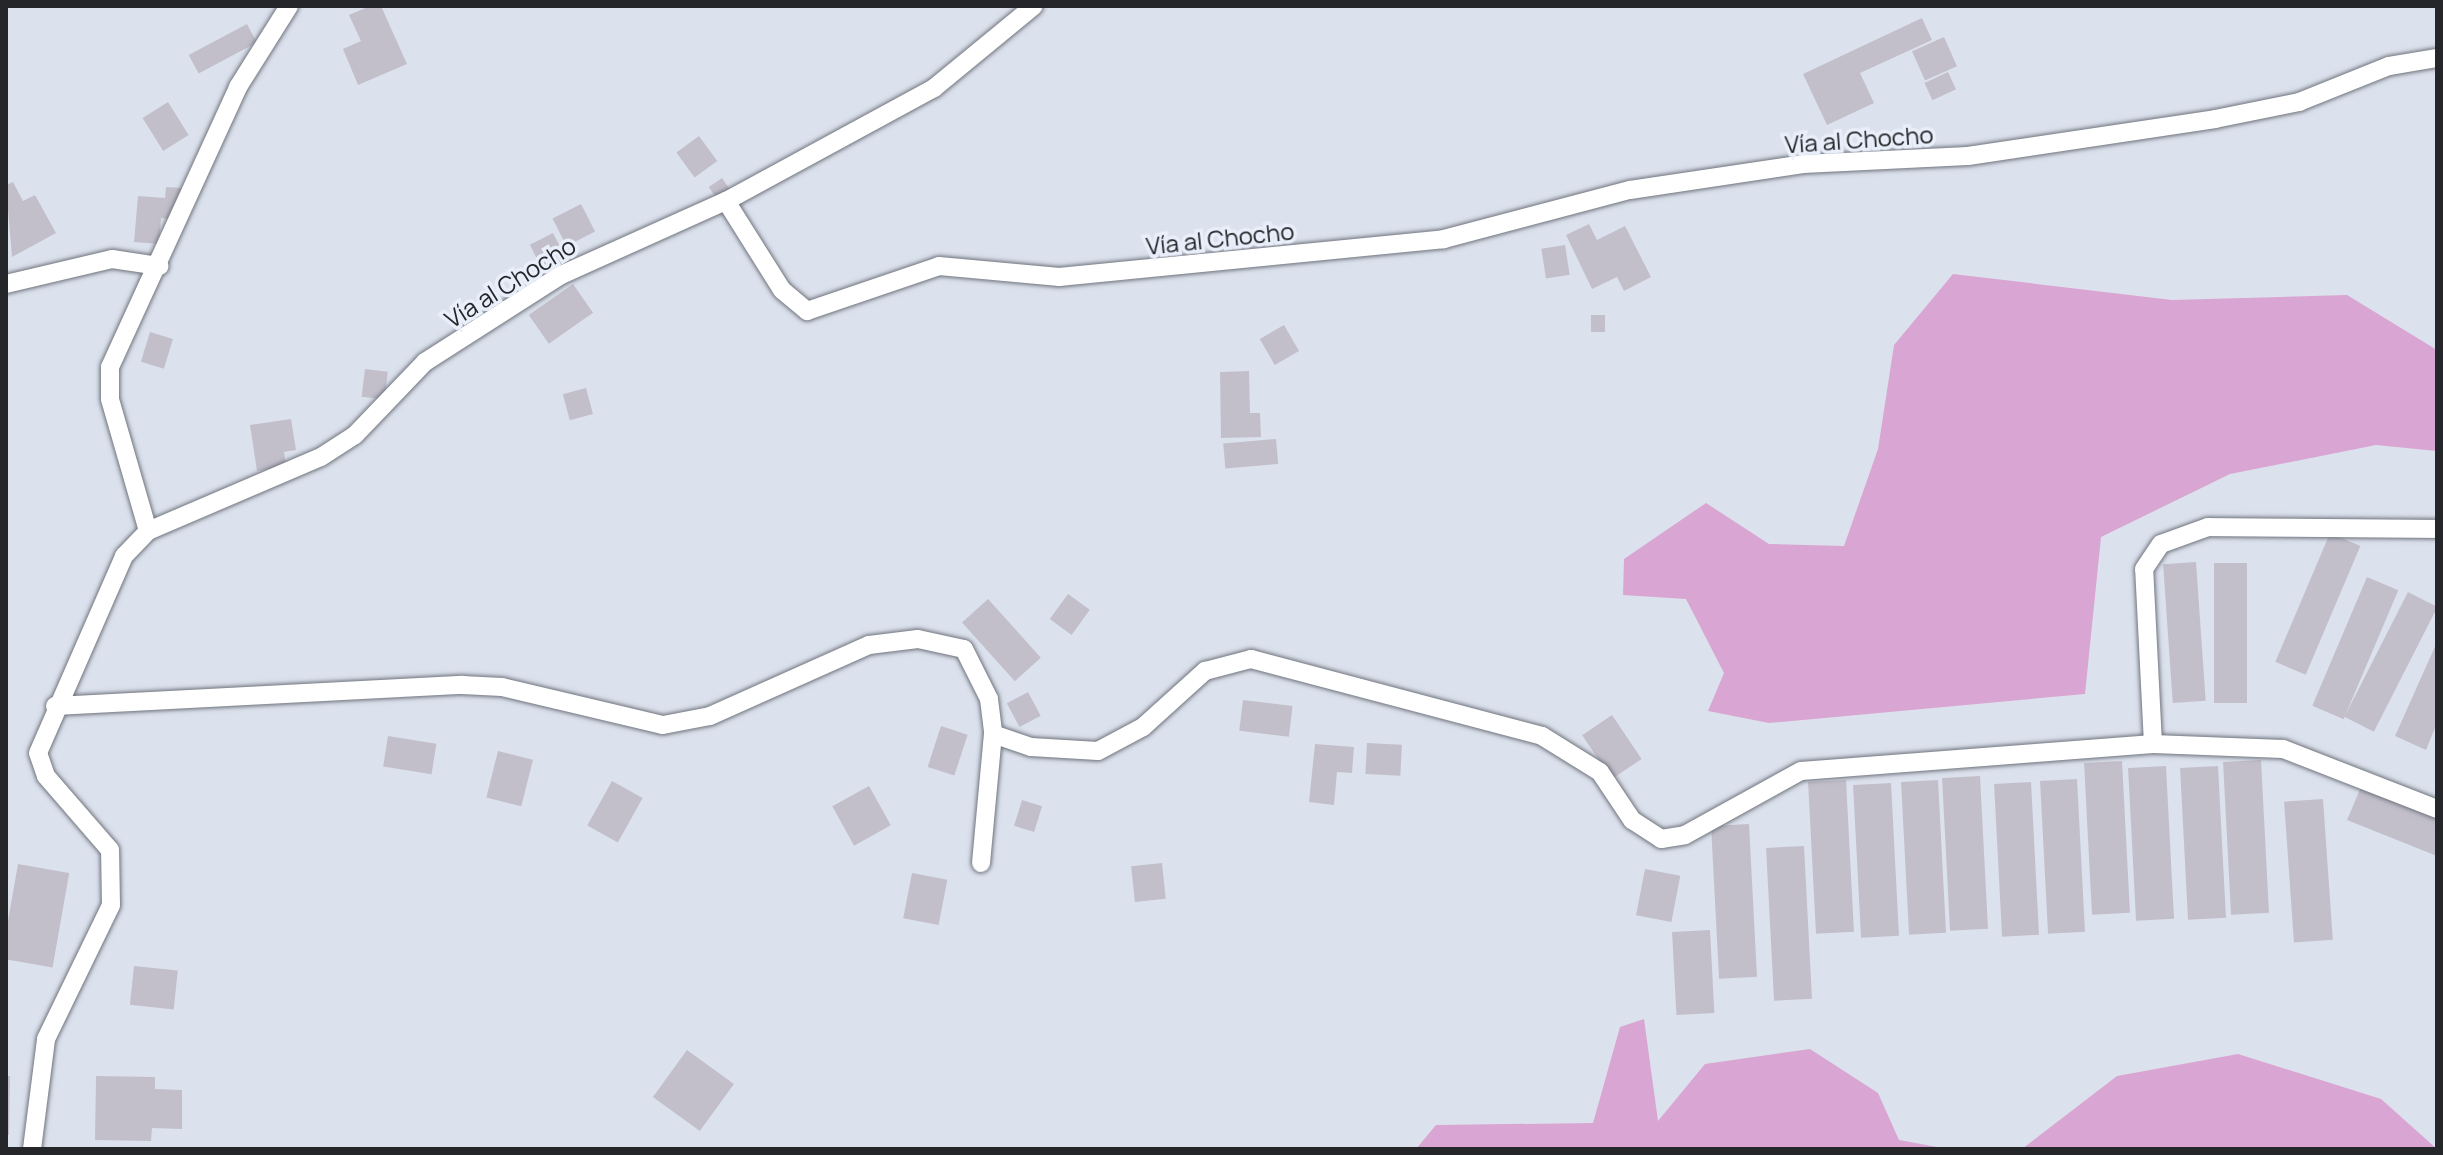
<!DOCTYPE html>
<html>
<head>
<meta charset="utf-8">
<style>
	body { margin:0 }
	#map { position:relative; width:2443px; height:1155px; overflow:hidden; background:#dce2ed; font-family:Manrope,sans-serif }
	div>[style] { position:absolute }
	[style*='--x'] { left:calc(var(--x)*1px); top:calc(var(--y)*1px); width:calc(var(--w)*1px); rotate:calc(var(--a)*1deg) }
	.green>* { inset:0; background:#d9a5d2 }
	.building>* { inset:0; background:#c2bfcb; transform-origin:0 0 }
	.roads { filter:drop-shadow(0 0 2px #6f747d) drop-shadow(0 0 2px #6f747d) }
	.minor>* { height:18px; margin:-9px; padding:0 9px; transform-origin:9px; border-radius:9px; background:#fff }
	span { translate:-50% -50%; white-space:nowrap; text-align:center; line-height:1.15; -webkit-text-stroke:7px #e9effa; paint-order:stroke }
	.street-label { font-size:24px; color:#24262a }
	.frame { position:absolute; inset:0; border:8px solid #24262a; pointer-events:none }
</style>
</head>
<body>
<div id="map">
	<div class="green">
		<div style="clip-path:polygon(1953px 274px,2172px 300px,2347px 295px,2437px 350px,2437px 451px,2376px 445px,2230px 474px,2101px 537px,2085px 694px,1769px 723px,1708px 711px,1724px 673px,1686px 599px,1623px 595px,1624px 559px,1706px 503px,1769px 544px,1844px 546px,1878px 449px,1894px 345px)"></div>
		<div style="clip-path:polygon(1644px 1019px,1658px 1121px,1705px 1064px,1810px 1049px,1878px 1093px,1899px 1140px,1948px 1149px,1416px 1149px,1436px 1125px,1593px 1123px,1620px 1027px)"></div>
		<div style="clip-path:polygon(2238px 1054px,2381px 1099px,2437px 1149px,2022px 1149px,2117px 1076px)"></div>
	</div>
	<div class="building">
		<div style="clip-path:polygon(370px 6px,381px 6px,407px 64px,358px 85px,343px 49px,361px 41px,349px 15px)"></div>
		<div style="clip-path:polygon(1922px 18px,1932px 40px,1860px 73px,1874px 103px,1827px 125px,1803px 74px)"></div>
		<div style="left:247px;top:24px;width:21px;height:66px;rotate:62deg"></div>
		<div style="left:1944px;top:37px;width:32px;height:35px;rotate:66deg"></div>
		<div style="left:1948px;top:72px;width:19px;height:26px;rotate:65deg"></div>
		<div style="left:168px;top:102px;width:39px;height:30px;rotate:58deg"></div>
		<div style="left:699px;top:136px;width:31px;height:28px;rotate:54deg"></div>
		<div style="left:722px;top:178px;width:14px;height:16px;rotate:56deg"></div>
		<div style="clip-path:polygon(13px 182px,23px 201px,35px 195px,56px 233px,12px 257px,6px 185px)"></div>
		<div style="clip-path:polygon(166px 187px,182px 188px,179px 220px,161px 218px,159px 244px,134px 242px,138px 196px,165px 198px)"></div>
		<div style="left:581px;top:204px;width:31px;height:32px;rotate:63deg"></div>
		<div style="clip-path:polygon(1589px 224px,1597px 240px,1625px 226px,1651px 277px,1624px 291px,1617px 277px,1592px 289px,1566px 235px)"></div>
		<div style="left:553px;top:233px;width:33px;height:26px;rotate:63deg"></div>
		<div style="left:1565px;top:245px;width:30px;height:24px;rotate:81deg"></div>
		<div style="left:573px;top:284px;width:35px;height:54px;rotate:55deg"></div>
		<div style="left:1591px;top:315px;width:14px;height:17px"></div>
		<div style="left:1284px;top:325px;width:30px;height:28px;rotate:60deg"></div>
		<div style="left:150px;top:332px;width:24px;height:31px;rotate:17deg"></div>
		<div style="left:365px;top:369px;width:23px;height:28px;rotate:7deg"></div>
		<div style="clip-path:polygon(1249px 371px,1250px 413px,1260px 413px,1261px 437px,1221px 438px,1220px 372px)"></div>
		<div style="left:586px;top:388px;width:27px;height:24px;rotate:75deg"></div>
		<div style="clip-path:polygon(291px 419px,296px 450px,284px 452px,286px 466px,257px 471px,250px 425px)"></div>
		<div style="left:1276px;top:439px;width:25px;height:53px;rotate:85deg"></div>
		<div style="left:2330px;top:533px;width:33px;height:140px;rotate:23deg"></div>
		<div style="left:2196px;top:562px;width:139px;height:33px;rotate:86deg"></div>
		<div style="left:2214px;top:563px;width:33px;height:140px"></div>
		<div style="left:2367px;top:577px;width:34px;height:140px;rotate:23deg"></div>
		<div style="left:2408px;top:592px;width:33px;height:140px;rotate:27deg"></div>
		<div style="left:1068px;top:594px;width:27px;height:31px;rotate:36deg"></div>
		<div style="left:988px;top:599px;width:79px;height:35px;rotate:48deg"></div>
		<div style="clip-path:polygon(2437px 642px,2437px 723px,2426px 750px,2395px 736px)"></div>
		<div style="left:1028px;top:692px;width:27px;height:24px;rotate:62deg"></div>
		<div style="left:1243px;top:700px;width:50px;height:31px;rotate:7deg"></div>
		<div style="left:1612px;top:715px;width:53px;height:36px;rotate:56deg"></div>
		<div style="left:941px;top:726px;width:28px;height:43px;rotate:18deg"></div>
		<div style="left:388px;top:736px;width:49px;height:31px;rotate:9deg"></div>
		<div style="left:1367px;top:743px;width:35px;height:31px;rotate:3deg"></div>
		<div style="clip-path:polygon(1315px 744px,1354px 747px,1352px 773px,1337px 772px,1334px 805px,1309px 802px)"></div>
		<div style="left:498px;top:751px;width:36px;height:48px;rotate:14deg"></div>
		<div style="left:2261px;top:760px;width:153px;height:38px;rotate:87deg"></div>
		<div style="left:2122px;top:761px;width:152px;height:38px;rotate:87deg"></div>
		<div style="left:2166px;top:766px;width:153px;height:38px;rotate:87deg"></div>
		<div style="left:2218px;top:766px;width:152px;height:38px;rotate:87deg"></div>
		<div style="left:1980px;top:776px;width:153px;height:38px;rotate:87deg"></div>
		<div style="left:2077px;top:779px;width:153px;height:37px;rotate:87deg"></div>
		<div style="left:1846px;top:780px;width:152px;height:38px;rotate:87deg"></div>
		<div style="left:1938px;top:780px;width:153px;height:37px;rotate:87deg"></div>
		<div style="left:612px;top:781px;width:35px;height:51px;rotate:29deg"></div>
		<div style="left:2031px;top:782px;width:153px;height:37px;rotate:87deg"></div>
		<div style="left:1891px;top:783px;width:153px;height:38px;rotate:87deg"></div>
		<div style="left:869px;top:786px;width:45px;height:42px;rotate:61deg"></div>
		<div style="clip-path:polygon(2361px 787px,2437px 818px,2437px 856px,2347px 820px)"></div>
		<div style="left:2323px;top:799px;width:141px;height:39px;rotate:86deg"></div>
		<div style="left:1022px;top:800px;width:21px;height:27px;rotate:17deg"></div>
		<div style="left:1749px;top:824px;width:153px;height:38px;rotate:87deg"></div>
		<div style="left:1804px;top:846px;width:153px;height:38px;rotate:87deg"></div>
		<div style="left:1162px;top:863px;width:36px;height:31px;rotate:84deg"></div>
		<div style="left:18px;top:864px;width:52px;height:96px;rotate:10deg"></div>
		<div style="left:1645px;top:869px;width:36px;height:47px;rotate:11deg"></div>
		<div style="left:912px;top:873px;width:36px;height:46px;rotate:11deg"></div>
		<div style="left:1710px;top:930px;width:83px;height:38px;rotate:87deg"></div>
		<div style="left:134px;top:966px;width:44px;height:39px;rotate:6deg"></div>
		<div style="left:687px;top:1050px;width:58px;height:58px;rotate:36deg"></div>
		<div style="clip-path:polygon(6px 1076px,10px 1076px,9px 1135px,6px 1135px)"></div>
		<div style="clip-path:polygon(96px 1076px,155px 1077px,155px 1089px,182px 1090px,182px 1129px,152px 1128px,151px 1141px,95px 1140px)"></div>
	</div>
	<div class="roads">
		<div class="minor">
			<div style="--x:726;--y:201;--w:105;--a:57.8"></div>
			<div style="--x:782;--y:290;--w:33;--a:40"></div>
			<div style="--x:807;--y:311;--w:139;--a:-18.8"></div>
			<div style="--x:939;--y:266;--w:121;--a:5.2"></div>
			<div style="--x:1059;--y:277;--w:387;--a:-5.6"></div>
			<div style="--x:1444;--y:239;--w:192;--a:-14.8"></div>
			<div style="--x:1630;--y:190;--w:175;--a:-8.5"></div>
			<div style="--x:1803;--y:164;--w:165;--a:-2.8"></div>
			<div style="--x:1968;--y:156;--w:250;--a:-8.5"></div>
			<div style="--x:2215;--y:119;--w:86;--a:-11.4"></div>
			<div style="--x:2299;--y:102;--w:97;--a:-21.8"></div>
			<div style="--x:2389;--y:66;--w:49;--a:-9.5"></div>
			<div style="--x:6;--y:284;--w:109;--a:-13.3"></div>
			<div style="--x:112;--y:259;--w:48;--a:8.5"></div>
			<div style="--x:148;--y:531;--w:188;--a:-23.2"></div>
			<div style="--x:321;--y:457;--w:40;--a:-32.9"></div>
			<div style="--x:355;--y:435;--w:101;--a:-46.2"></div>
			<div style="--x:425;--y:362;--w:161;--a:-32.6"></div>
			<div style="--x:561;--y:275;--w:181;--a:-24.2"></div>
			<div style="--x:726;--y:201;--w:237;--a:-28.5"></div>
			<div style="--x:934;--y:88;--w:129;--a:-39.4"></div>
			<div style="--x:55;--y:706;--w:408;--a:-3"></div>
			<div style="--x:462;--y:685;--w:40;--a:2.9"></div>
			<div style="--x:502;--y:687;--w:165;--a:13.3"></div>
			<div style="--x:663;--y:725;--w:48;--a:-10.8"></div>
			<div style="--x:710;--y:716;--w:174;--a:-24.1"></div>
			<div style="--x:869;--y:645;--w:49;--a:-7"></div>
			<div style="--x:918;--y:639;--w:47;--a:12.3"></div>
			<div style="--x:964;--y:649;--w:56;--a:63.4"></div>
			<div style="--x:989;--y:699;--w:35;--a:83"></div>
			<div style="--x:993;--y:734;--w:40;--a:18.9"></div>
			<div style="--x:1031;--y:747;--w:67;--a:3.4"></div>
			<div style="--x:1098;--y:751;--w:51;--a:-28.1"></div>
			<div style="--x:1143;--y:727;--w:84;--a:-42.1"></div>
			<div style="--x:1205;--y:671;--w:48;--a:-14.6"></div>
			<div style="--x:1251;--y:659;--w:301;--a:14.8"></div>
			<div style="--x:1542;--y:736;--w:68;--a:31.8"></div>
			<div style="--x:1600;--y:772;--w:58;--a:56.3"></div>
			<div style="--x:1632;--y:820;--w:35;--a:33"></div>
			<div style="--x:1661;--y:839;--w:24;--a:-9"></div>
			<div style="--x:1685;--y:835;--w:132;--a:-28.9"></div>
			<div style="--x:1801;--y:771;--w:353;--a:-4.4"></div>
			<div style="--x:2153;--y:744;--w:130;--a:2.2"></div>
			<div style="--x:2283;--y:749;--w:165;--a:21.3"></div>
			<div style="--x:2153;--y:744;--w:175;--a:-92.9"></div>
			<div style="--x:2144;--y:569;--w:30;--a:-56"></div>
			<div style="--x:2161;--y:544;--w:50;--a:-19.9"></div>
			<div style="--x:2208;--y:527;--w:229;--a:0.5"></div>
			<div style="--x:981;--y:863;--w:130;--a:-84.7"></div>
			<div style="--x:32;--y:1149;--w:111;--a:-82.7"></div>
			<div style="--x:46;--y:1039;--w:149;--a:-64.1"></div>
			<div style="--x:111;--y:905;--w:55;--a:-91"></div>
			<div style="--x:110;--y:850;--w:98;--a:-130.9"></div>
			<div style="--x:46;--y:776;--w:24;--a:-109"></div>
			<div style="--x:38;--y:753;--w:215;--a:-66.4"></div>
			<div style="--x:124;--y:556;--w:35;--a:-46"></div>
			<div style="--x:148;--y:531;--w:137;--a:-106.1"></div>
			<div style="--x:110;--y:399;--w:32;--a:-90"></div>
			<div style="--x:110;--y:367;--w:308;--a:-65.4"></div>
			<div style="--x:238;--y:87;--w:96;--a:-57.8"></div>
		</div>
	</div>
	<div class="street-label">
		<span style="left:1859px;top:139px;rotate:-4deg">Vía al Chocho</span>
		<span style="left:1220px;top:238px;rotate:-6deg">Vía al Chocho</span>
		<span style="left:510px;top:282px;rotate:-32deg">Vía al Chocho</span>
	</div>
	<div class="frame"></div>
</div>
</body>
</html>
